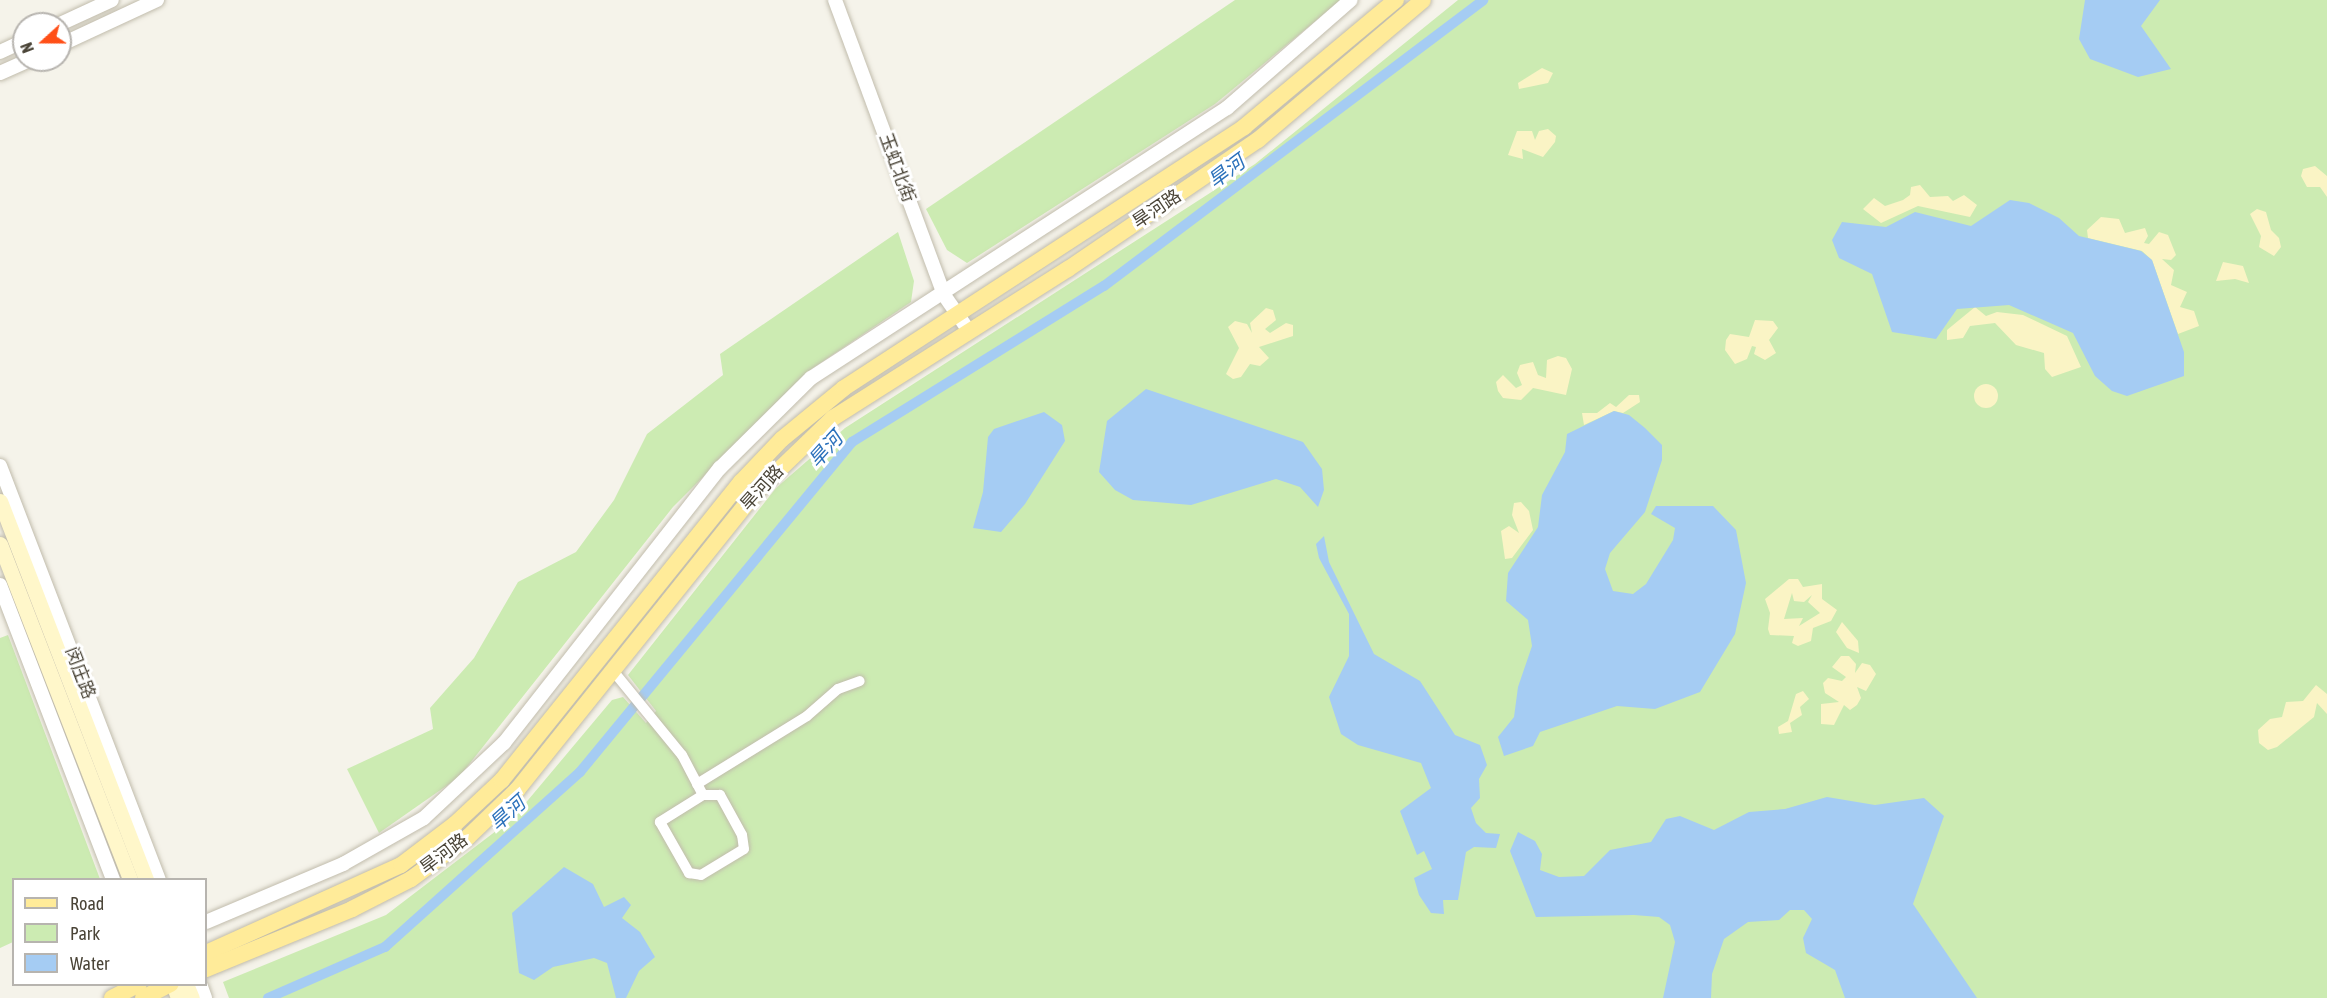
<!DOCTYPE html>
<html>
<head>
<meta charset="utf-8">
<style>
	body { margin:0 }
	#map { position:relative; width:2327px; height:998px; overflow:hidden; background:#f5f3ea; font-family:"Asap Condensed","Noto Sans SC",sans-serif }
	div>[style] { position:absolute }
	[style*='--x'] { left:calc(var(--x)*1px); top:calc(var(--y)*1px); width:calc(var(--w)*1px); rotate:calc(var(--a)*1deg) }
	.green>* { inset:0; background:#ccebb2 }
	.sand>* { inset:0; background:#faf4c5 }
	.round { border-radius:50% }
	.water>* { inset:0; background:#a5ccf3 }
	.canal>* { height:10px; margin:-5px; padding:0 5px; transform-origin:5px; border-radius:5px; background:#a5ccf3 }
	.roads { filter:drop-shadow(0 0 2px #c1bcac) drop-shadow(0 0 2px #c1bcac) }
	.minor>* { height:10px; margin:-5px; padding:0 5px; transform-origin:5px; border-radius:5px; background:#fff }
	.tertiary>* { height:14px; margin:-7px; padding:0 7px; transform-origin:7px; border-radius:7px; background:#fff }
	.secondary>* { height:15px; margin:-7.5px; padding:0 7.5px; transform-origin:7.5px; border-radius:7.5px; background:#fff7ca }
	.primary>* { height:16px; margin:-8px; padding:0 8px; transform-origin:8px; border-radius:8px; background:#ffeb99 }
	span { translate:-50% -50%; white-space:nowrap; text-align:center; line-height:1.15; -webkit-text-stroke:6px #fff; paint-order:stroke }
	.street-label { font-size:18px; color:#4a4437 }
	.water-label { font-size:20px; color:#2b71bb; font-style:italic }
	.legend { position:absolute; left:12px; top:878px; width:195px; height:108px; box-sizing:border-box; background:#fff; border:2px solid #b7b4af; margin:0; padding:8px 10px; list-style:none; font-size:18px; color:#4a4437 }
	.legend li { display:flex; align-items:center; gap:12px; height:30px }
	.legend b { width:30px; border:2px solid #b7b4af }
	.north { position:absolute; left:12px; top:12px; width:60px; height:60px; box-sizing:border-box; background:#fff; border:2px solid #b7b4af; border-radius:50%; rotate:249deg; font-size:16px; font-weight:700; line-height:24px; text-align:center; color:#4a4437 }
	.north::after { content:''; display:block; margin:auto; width:21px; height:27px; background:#ff4f17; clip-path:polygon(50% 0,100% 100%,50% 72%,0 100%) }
</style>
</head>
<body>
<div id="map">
	<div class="green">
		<div style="clip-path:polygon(1235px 0,1341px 0,1215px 104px,967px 263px,947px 250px,926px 209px)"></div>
		<div style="clip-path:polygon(1458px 0,2327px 0,2327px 998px,229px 998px,223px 982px,386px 915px,513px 818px,612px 700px,623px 697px,646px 723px,656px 711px,628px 675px,776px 488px,845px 428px,1255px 164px)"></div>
		<div style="clip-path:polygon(898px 232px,914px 281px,911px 302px,810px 370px,673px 507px,459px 777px,379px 833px,347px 769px,433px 729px,430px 708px,474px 658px,518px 582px,576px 552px,614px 500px,647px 434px,723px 375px,720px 354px)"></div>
		<div style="clip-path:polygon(8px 635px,100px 879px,14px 880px,13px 942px,0 948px,0 638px)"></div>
	</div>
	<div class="sand">
		<div style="clip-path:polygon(1542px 68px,1553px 73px,1548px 83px,1519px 89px,1518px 83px)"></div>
		<div style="clip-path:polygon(1548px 129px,1556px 136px,1555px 142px,1543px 157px,1522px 149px,1523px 159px,1508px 155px,1517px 131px,1532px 131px,1535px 140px,1539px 131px)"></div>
		<div style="clip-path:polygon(2315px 166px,2327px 176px,2327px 197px,2320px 187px,2307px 187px,2301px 176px,2303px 169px)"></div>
		<div style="clip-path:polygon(1920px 185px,1930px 197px,1948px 196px,1953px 201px,1964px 195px,1977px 205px,1970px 217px,1918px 206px,1881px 223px,1863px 209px,1874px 198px,1885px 206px,1903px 200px,1910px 195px,1911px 187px)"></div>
		<div style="clip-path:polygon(2257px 209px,2266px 212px,2271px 230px,2279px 238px,2281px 247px,2274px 256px,2259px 247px,2261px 236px,2250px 214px)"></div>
		<div style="clip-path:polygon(2101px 217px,2119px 219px,2125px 233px,2145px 228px,2148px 236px,2144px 243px,2149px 244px,2159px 232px,2168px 235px,2176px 255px,2171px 260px,2162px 259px,2174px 270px,2171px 285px,2187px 292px,2180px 307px,2194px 311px,2199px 326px,2178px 334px,2152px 260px,2142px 251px,2088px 238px,2087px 230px)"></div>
		<div style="clip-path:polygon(2223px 262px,2243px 266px,2249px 283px,2235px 279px,2216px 281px)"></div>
		<div style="clip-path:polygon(1975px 307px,1986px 316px,1997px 312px,2023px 315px,2067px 336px,2081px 367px,2052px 377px,2045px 369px,2044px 353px,2016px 345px,1995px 323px,1970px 326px,1963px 338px,1947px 340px,1947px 330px)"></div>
		<div style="clip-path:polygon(1266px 308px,1273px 310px,1276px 320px,1265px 329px,1270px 333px,1286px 323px,1293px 325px,1293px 336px,1259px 347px,1269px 358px,1260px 366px,1250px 364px,1241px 377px,1233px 379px,1226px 374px,1239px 348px,1228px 327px,1235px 321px,1247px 324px,1252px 333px,1250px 323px)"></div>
		<div style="clip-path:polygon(1755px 320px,1773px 321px,1778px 328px,1769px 340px,1776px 353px,1765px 360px,1754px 354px,1756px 347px,1752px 346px,1747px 359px,1735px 364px,1725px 350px,1726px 340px,1730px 334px,1749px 337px)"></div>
		<div style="clip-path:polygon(1558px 356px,1566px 358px,1572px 369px,1566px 395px,1533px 388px,1521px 400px,1503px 398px,1498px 391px,1496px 382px,1503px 375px,1516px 388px,1522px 385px,1517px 373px,1520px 365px,1533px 362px,1538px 375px,1546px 378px,1547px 360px)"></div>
		<div class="round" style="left:1974px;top:384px;width:24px;height:24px"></div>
		<div style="clip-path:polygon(1629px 395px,1639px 395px,1640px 402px,1623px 413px,1614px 411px,1584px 425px,1582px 413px,1597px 413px,1610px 403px,1616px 407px)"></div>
		<div style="clip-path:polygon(1521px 502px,1529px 511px,1533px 530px,1512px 558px,1505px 559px,1501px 531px,1509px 526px,1519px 533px,1512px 515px,1514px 503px)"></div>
		<div style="clip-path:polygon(evenodd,1789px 579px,1798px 579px,1803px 587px,1822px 584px,1822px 599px,1837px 610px,1831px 621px,1813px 628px,1811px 641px,1798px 646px,1792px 643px,1794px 636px,1770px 635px,1768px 629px,1770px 613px,1765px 599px,1789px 579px,1792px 593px,1794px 601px,1804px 602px,1812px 595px,1808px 602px,1820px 613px,1799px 626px,1803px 618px,1784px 619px,1792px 593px)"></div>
		<div style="clip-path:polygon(1842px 622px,1858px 641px,1859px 653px,1847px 648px,1836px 632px)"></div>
		<div style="clip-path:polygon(1841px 656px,1849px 656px,1856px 664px,1855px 673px,1862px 663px,1870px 665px,1876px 674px,1866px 691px,1857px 687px,1861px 698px,1857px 705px,1850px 710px,1844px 705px,1834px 725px,1821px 724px,1821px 704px,1839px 702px,1825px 693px,1823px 683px,1828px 678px,1842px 681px,1846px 677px,1832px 667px)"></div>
		<div style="clip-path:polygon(2316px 685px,2327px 694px,2327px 714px,2317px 703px,2314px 717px,2277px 747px,2268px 750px,2259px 743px,2258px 730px,2270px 719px,2282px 717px,2286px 702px,2303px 701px)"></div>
		<div style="clip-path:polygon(1803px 691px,1809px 699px,1800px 707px,1802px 715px,1790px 723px,1792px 732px,1779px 734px,1778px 727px,1788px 721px,1796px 694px)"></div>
	</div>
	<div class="water">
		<div style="clip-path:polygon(2085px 0,2160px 0,2141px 26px,2171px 69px,2138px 77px,2090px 59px,2079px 39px)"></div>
		<div style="clip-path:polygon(2010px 200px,2029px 203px,2059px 218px,2079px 236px,2141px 251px,2152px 260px,2184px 352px,2184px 376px,2127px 396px,2112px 391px,2095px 376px,2073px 333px,2009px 305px,1957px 309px,1936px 339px,1892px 332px,1872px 274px,1839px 258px,1832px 240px,1842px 222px,1886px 227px,1915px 212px,1971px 226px)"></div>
		<div style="clip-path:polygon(1146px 389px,1303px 442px,1322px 469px,1324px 490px,1318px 507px,1300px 487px,1276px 479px,1191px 505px,1133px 500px,1115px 490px,1099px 472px,1107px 421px)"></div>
		<div style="clip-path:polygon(1614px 411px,1629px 415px,1645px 428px,1662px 445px,1662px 460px,1645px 512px,1610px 553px,1605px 569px,1613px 591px,1633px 594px,1646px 584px,1673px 540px,1675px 528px,1651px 514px,1656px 506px,1713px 506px,1736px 530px,1746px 583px,1735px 634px,1700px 692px,1655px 709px,1617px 706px,1540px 732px,1533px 746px,1504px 756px,1498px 737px,1514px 717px,1518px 687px,1532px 646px,1528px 620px,1506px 601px,1508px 573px,1538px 527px,1542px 495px,1565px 452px,1567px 434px)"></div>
		<div style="clip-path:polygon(1044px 412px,1062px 425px,1065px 441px,1025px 504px,1001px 532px,973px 528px,983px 492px,988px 437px,994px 429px)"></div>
		<div style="clip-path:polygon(1324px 536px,1329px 562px,1374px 654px,1420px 681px,1455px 735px,1480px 745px,1487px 765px,1479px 779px,1480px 798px,1471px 808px,1476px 823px,1486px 833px,1500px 834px,1496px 848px,1474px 847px,1466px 852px,1458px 900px,1443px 900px,1444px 914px,1431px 913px,1419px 895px,1414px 878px,1432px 869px,1424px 851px,1417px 855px,1400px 811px,1431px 788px,1421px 763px,1358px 745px,1341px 734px,1329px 697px,1349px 656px,1349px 614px,1319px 558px,1316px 544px)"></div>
		<div style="clip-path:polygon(1827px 797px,1875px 805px,1924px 798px,1944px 816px,1913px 904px,1977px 998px,1845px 998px,1835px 970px,1806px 953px,1803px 938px,1812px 919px,1804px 910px,1790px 910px,1779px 920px,1748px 922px,1724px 939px,1712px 974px,1711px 998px,1663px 998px,1675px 942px,1670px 925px,1659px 917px,1634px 915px,1536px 917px,1510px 851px,1518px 832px,1535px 841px,1542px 854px,1540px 870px,1559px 877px,1584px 876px,1610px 850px,1651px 842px,1666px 819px,1680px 816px,1714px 830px,1749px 812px,1785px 809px)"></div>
		<div style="clip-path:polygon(564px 867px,593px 884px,604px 907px,624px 897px,631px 905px,622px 918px,640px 932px,655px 957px,639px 971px,626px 998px,616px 998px,607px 963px,594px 958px,553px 967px,534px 980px,519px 973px,512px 913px)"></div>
	</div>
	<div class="canal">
		<div style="--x:268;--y:998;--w:128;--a:-23.6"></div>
		<div style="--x:385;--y:947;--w:262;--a:-41.9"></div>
		<div style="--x:580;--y:772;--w:428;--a:-50.5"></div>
		<div style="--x:852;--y:442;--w:296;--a:-31.8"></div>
		<div style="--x:1104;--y:286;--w:475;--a:-37"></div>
	</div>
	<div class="roads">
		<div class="minor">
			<div style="--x:614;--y:672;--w:107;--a:50.7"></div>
			<div style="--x:682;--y:755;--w:45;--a:62.3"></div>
			<div style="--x:703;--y:795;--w:51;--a:147.9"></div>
			<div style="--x:660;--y:822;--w:59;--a:60.4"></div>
			<div style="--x:689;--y:873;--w:12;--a:9"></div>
			<div style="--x:701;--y:875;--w:50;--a:-31.2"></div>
			<div style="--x:744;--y:849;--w:14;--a:-98"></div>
			<div style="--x:742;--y:835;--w:46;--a:-118.8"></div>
			<div style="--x:720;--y:795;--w:17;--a:180"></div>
			<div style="--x:697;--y:784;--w:129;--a:-31.7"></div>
			<div style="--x:807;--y:716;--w:41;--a:-41.1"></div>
			<div style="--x:838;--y:689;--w:23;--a:-20"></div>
		</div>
		<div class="tertiary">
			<div style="--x:835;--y:0;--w:314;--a:69.7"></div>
			<div style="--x:944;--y:295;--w:44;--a:55.2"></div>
			<div style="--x:60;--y:24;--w:57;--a:-24.8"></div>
			<div style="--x:60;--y:45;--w:107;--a:-24.9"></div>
			<div style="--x:0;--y:52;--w:26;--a:-25"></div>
			<div style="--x:0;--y:73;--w:32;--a:-24"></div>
			<div style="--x:0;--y:466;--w:443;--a:69"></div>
			<div style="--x:0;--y:585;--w:316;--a:69"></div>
			<div style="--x:206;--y:922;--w:149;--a:-22.9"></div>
			<div style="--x:343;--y:864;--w:93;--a:-29.6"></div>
			<div style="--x:424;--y:818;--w:110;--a:-43.2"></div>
			<div style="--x:504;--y:743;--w:350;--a:-51.9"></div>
			<div style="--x:720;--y:468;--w:128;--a:-44.7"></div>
			<div style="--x:811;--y:378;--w:496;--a:-33"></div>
			<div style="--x:1227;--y:108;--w:164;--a:-41.1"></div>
			<div style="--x:200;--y:984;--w:15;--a:70"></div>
		</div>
		<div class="secondary">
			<div style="--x:0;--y:501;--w:406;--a:68.9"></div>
			<div style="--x:0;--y:544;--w:360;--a:68.8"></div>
			<div style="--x:173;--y:984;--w:15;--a:70"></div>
			<div style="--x:186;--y:984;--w:15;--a:67"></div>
		</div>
		<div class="primary">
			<div style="--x:206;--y:953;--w:214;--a:-24.3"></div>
			<div style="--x:401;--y:865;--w:68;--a:-37.2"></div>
			<div style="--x:455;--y:824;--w:64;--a:-43.1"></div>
			<div style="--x:502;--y:780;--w:382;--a:-51.3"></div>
			<div style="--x:741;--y:482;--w:59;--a:-46.4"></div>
			<div style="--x:782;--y:439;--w:80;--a:-39.4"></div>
			<div style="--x:844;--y:388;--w:478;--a:-33.1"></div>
			<div style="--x:1244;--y:127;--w:198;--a:-39.9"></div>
			<div style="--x:206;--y:969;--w:158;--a:-22.3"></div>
			<div style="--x:352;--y:909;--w:66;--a:-27"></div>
			<div style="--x:411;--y:879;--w:71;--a:-36.4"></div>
			<div style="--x:468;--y:837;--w:68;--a:-43.8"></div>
			<div style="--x:517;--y:790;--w:381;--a:-51.3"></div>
			<div style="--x:755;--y:493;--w:108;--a:-43.9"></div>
			<div style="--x:833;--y:418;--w:278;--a:-32.4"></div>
			<div style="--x:1068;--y:269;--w:230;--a:-34.2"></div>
			<div style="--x:1258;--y:140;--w:216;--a:-40.3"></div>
			<div style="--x:112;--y:998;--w:30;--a:-27"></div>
			<div style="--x:143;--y:998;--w:31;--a:-27"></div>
		</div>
	</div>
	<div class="street-label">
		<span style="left:897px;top:168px;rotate:70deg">玉虹北街</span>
		<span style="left:1157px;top:209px;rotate:-34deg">旱河路</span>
		<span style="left:762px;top:488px;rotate:-48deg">旱河路</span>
		<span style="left:80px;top:673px;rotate:69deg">闵庄路</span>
		<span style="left:444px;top:854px;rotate:-37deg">旱河路</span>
	</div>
	<div class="water-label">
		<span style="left:1226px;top:171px;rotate:-37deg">旱河</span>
		<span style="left:825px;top:449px;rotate:-48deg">旱河</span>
		<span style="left:507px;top:813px;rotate:-42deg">旱河</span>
	</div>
	<ul class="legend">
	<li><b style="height:8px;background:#ffeb99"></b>Road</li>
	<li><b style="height:16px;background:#ccebb2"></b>Park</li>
	<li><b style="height:16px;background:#a5ccf3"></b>Water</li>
	</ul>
	<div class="north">N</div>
</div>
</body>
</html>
